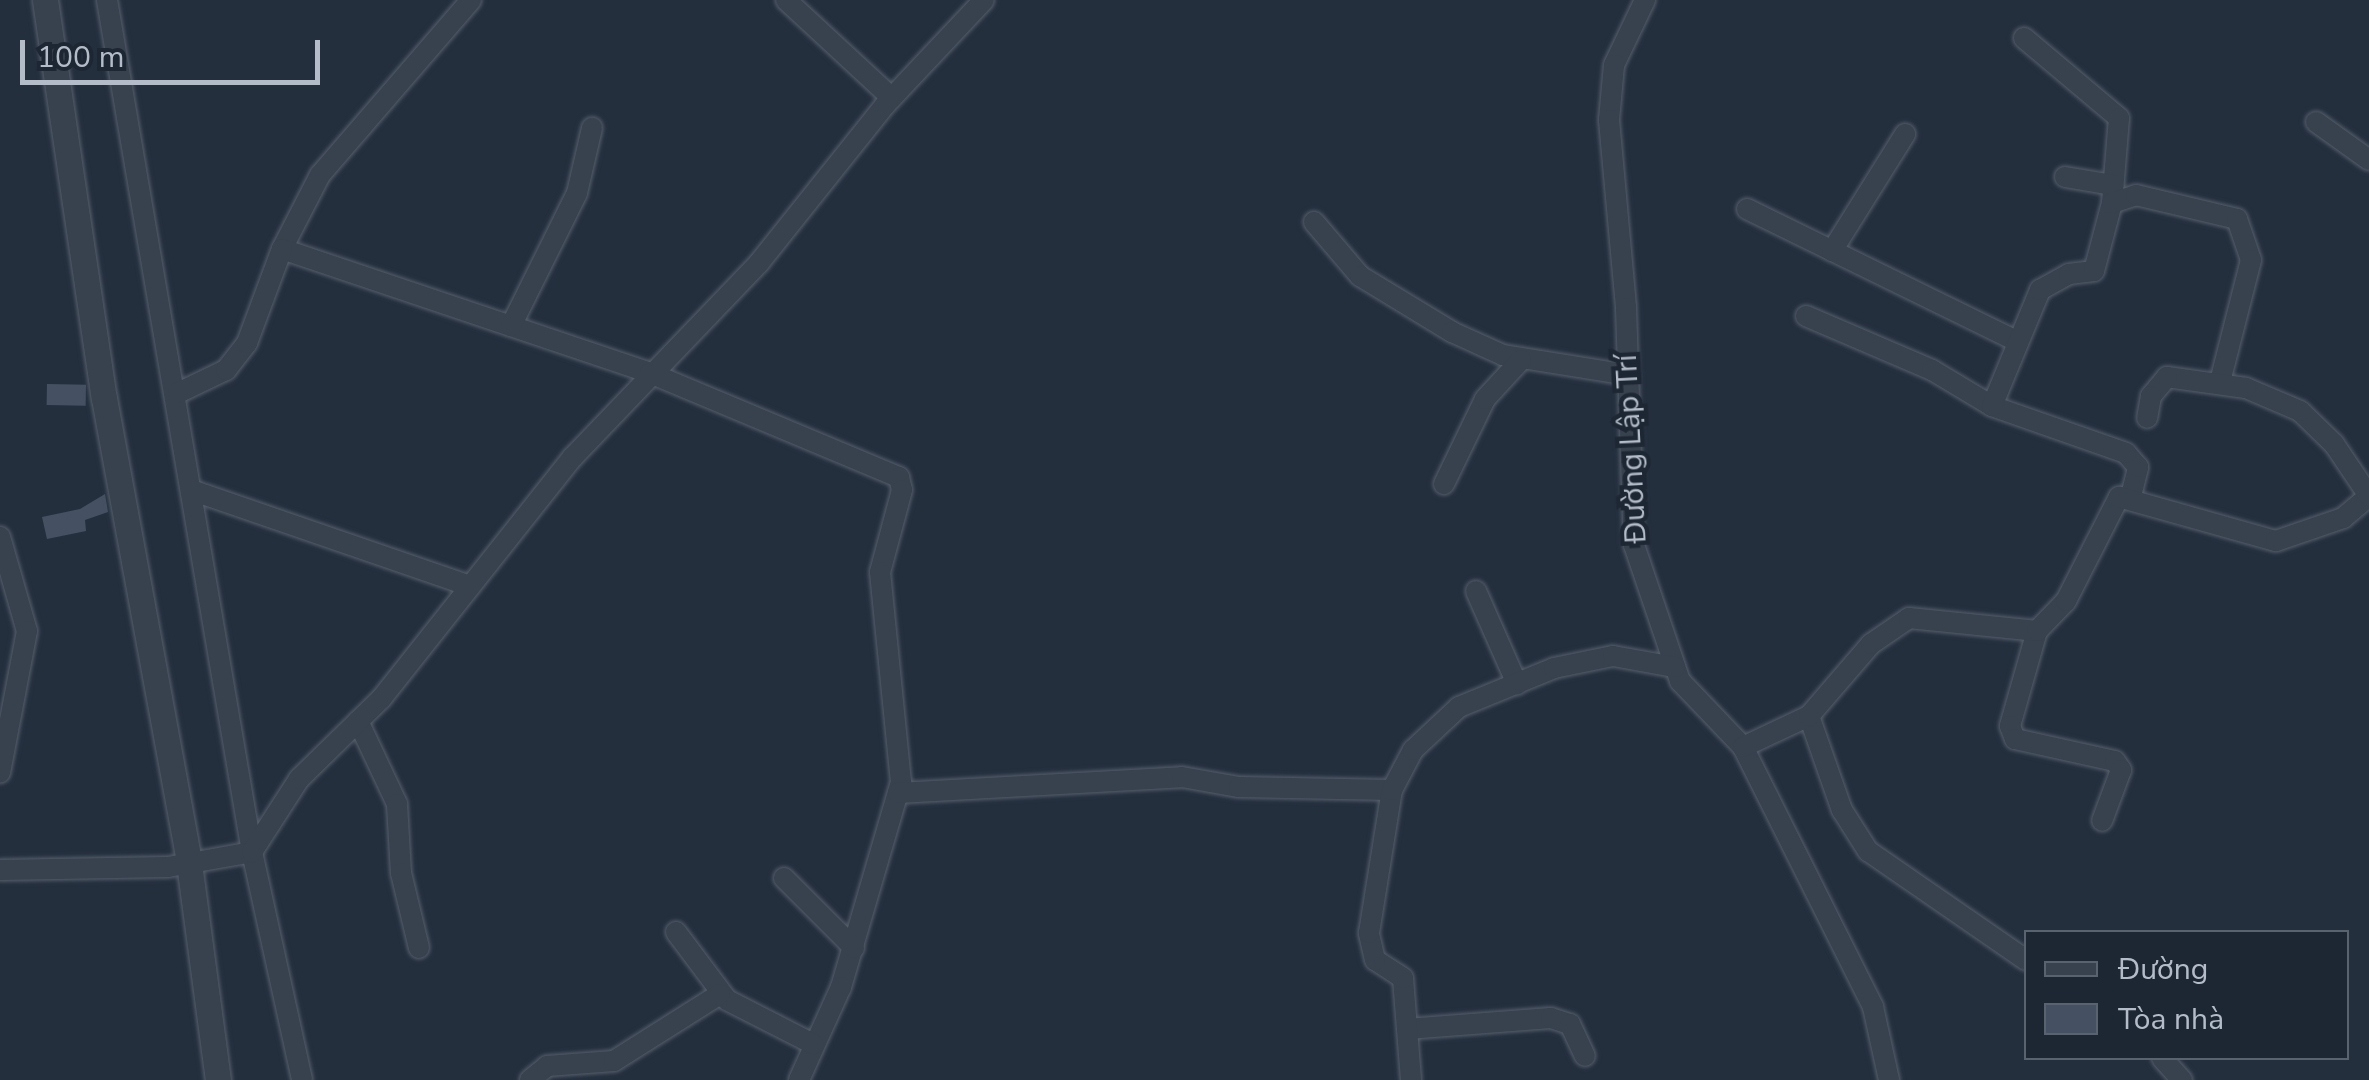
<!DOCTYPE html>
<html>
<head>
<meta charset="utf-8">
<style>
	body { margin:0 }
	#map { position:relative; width:2369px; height:1080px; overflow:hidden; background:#242f3e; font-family:"Nunito Sans",sans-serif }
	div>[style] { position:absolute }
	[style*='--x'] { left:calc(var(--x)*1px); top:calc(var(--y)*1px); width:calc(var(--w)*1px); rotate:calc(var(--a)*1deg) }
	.building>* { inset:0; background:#455162; transform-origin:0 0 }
	.roads { filter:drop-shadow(0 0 2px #565f6c) drop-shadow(0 0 2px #565f6c) }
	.minor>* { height:20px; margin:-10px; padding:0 10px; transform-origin:10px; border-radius:10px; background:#38414e }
	.tertiary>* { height:25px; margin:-12.5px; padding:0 12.5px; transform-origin:12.5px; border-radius:12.5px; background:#38414e }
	span { translate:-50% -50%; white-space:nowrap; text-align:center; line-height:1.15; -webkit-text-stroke:9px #1d2633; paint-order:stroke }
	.street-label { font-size:30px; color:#b4bcc9 }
	.legend { position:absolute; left:2024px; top:930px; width:325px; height:130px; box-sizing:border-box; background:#1d2633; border:2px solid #59626f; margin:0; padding:12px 18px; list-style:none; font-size:30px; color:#b4bcc9 }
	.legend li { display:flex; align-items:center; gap:20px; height:50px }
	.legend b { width:50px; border:2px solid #59626f }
	.scale { position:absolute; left:20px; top:40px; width:300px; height:45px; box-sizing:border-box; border:5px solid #b4bcc9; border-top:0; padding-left:12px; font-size:30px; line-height:35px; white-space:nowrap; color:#b4bcc9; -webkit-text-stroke:8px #1d2633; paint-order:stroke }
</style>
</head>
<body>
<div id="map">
	<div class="building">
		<div style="left:47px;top:384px;width:39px;height:21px;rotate:1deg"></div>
		<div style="clip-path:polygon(105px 494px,108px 512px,85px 520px,86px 531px,47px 539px,42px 517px,80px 509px)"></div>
	</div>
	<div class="roads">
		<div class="minor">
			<div style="--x:107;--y:0;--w:864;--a:80.34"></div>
			<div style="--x:252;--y:852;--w:233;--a:77.6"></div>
			<div style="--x:471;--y:0;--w:231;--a:130.8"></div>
			<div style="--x:320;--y:175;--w:83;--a:117.2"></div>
			<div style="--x:282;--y:249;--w:388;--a:18.6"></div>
			<div style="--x:650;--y:373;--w:270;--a:22.7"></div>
			<div style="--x:899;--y:477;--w:13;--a:77"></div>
			<div style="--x:902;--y:490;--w:85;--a:105"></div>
			<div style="--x:880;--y:572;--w:211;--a:84.3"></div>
			<div style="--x:901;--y:782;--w:214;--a:106.3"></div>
			<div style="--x:841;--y:987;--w:102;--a:114.3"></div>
			<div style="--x:786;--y:0;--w:144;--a:42.8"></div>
			<div style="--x:1645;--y:0;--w:72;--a:115.5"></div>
			<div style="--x:1614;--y:65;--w:55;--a:95.2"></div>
			<div style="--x:1609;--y:120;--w:189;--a:84.8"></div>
			<div style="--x:1626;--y:308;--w:237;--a:88.1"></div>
			<div style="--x:1634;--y:545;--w:144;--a:71.3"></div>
			<div style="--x:1680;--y:681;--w:91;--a:46.3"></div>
			<div style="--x:1743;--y:747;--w:291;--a:63.4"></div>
			<div style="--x:1873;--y:1007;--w:75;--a:77.6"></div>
			<div style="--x:2024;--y:38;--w:124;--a:40.1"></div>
			<div style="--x:2119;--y:118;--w:85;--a:94.7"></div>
			<div style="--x:2316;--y:122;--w:65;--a:35.6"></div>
			<div style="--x:2065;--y:177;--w:49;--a:9.5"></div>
			<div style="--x:1747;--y:209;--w:302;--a:26.1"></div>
			<div style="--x:1314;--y:222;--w:71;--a:49.6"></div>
			<div style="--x:1360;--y:276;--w:108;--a:31.3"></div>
			<div style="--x:1452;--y:332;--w:56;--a:24.3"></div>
			<div style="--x:1503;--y:355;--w:127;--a:9.1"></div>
			<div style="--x:1832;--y:251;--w:138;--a:-58"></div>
			<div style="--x:1806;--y:316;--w:137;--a:23.2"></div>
			<div style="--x:1932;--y:370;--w:70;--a:31"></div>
			<div style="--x:511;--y:326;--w:148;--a:-63.6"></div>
			<div style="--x:577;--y:193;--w:67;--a:-77"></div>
			<div style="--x:178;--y:393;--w:53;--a:-25.6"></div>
			<div style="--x:226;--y:370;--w:34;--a:-52"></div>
			<div style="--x:247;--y:343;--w:100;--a:-69.6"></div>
			<div style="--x:1444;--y:484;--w:94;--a:-64.2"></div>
			<div style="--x:1485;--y:399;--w:53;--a:-47.3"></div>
			<div style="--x:194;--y:491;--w:292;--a:19"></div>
			<div style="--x:2131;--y:496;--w:30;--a:-76"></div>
			<div style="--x:2138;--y:467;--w:18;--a:-131"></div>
			<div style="--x:2126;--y:453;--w:142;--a:-160.7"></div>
			<div style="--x:1992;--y:406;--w:126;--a:-67.5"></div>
			<div style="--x:2040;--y:290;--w:33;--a:-29"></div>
			<div style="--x:2069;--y:274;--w:25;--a:-7"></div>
			<div style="--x:2094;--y:271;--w:70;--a:-75.2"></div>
			<div style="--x:2112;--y:203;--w:25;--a:-18"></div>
			<div style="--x:2136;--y:195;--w:104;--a:13.4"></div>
			<div style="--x:2237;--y:219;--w:43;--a:71.1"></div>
			<div style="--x:2251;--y:260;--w:126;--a:104.3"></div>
			<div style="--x:0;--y:537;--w:98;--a:74"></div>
			<div style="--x:27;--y:631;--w:144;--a:100.8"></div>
			<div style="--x:1476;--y:591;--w:102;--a:66.2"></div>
			<div style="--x:2037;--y:631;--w:99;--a:105.9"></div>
			<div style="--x:2010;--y:726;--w:14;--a:69"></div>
			<div style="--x:2015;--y:739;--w:102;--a:12.4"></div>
			<div style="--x:2115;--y:761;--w:11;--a:56"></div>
			<div style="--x:2121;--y:770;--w:54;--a:110.4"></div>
			<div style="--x:1809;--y:716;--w:100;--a:70.7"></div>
			<div style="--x:1842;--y:810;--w:49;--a:57.6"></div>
			<div style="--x:1868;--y:851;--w:192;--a:34.6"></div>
			<div style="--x:358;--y:721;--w:92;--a:64.8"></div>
			<div style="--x:397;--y:804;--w:69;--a:86.7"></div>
			<div style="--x:401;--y:873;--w:77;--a:76.5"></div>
			<div style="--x:1743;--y:747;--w:73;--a:-25.2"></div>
			<div style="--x:1809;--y:716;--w:95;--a:-49.3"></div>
			<div style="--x:1871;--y:644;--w:46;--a:-34.4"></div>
			<div style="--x:1909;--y:618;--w:129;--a:5.8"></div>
			<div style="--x:2037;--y:631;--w:42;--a:-46"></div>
			<div style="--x:2066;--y:601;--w:117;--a:-63"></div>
			<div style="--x:2119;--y:497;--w:163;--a:15.7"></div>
			<div style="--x:2276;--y:541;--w:71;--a:-18.9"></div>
			<div style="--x:2343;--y:518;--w:34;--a:-40"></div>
			<div style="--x:2369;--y:496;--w:63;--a:-123.9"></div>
			<div style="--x:2334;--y:444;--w:47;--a:-135.9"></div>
			<div style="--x:2300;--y:411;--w:59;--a:-156.9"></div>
			<div style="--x:2246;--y:388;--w:80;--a:-172.1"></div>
			<div style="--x:2167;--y:377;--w:25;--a:130"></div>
			<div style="--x:2151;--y:396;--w:22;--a:100"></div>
			<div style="--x:898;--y:793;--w:284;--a:-3.2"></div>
			<div style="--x:1182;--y:777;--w:58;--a:10"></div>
			<div style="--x:1239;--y:787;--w:153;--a:1.1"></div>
			<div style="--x:0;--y:870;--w:168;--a:-1"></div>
			<div style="--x:168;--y:867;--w:85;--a:-10.1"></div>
			<div style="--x:252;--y:852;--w:87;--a:-57.2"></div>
			<div style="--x:299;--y:779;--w:115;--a:-44.3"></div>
			<div style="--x:381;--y:699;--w:309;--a:-51.6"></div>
			<div style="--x:573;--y:457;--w:269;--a:-46.2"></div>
			<div style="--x:759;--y:263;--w:202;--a:-51.4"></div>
			<div style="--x:885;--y:105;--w:144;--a:-46.7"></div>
			<div style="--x:784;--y:878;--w:99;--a:45"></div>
			<div style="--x:676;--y:932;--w:85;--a:53.1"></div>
			<div style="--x:727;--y:1000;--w:97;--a:27.1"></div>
			<div style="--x:1407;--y:1029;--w:144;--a:-4.4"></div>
			<div style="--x:1551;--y:1018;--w:20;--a:18"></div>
			<div style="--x:1570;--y:1024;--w:35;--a:65"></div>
			<div style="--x:2162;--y:1058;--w:30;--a:48"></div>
			<div style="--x:530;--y:1080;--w:22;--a:-39"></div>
			<div style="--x:547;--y:1066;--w:67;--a:-4.3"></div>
			<div style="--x:614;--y:1061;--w:125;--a:-32.3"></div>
			<div style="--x:1411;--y:1080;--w:102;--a:-94.5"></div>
			<div style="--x:1403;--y:978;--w:33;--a:-147"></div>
			<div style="--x:1375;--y:960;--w:28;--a:-103"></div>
			<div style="--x:1369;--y:933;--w:145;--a:-80.9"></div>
			<div style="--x:1392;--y:790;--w:45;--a:-62.3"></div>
			<div style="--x:1413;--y:750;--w:63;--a:-43.1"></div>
			<div style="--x:1459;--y:707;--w:103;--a:-22.3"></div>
			<div style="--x:1554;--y:668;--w:60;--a:-11.5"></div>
			<div style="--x:1613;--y:656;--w:63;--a:10.1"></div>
		</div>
		<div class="tertiary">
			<div style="--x:45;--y:0;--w:402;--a:81.6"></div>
			<div style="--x:104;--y:398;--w:473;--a:79.6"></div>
			<div style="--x:189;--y:863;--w:219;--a:82.4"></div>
		</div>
	</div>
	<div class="street-label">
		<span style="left:1632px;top:449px;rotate:-93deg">Đường Lập Trí</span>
	</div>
	<ul class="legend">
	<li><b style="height:12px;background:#38414e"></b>Đường</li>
	<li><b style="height:28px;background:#455162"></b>Tòa nhà</li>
	</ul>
	<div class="scale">100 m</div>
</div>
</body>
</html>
